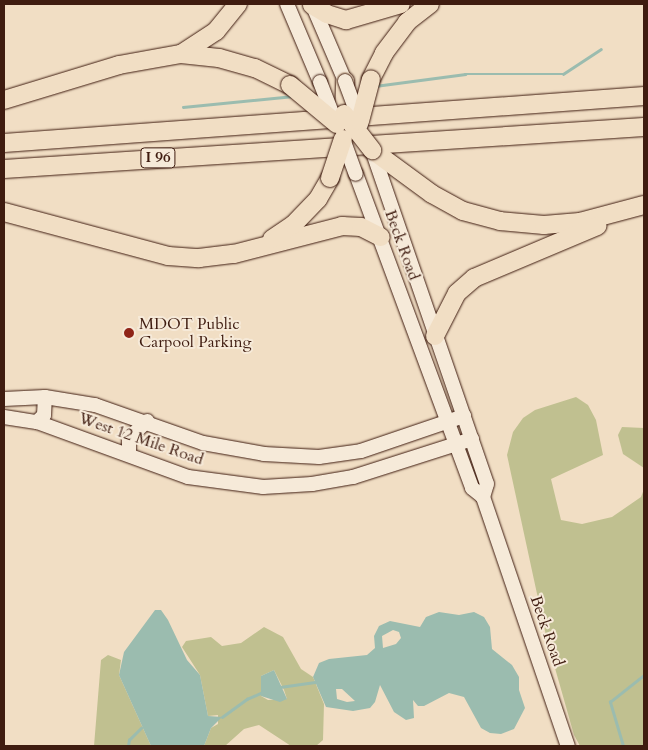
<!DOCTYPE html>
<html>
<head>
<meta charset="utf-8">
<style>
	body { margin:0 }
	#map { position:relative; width:648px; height:750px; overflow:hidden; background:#f1dec4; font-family:Cardo,serif }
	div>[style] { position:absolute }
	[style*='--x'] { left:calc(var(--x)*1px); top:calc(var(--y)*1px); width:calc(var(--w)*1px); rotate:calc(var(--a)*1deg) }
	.green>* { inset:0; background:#c0c090 }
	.water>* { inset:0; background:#9bbcaf }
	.stream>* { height:2.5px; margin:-1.25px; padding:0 1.25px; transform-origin:1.25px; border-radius:1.25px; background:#9bbcaf }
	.roads { filter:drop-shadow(0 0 1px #3f1c10) drop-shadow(0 0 1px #3f1c10) }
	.secondary>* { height:14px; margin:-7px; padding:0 7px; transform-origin:7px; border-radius:7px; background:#f6ead9 }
	.highway>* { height:18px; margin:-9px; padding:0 9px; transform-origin:9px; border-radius:9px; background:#f1dec4 }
	.bridges { filter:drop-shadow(0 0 1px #3f1c10) drop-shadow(0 0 1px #3f1c10) }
	.secondary-bridge>* { height:14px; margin:-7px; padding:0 7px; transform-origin:7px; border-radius:7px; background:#f6ead9 }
	.highway-bridge>* { height:18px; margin:-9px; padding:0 9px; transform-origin:9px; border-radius:9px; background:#f1dec4 }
	.dots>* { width:14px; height:14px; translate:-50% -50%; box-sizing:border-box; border:2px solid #f6ead9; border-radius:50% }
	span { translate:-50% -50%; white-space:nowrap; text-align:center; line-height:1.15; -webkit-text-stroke:4px #f6ead9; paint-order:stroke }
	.shield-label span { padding:1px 4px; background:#f6ead9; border:1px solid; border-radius:4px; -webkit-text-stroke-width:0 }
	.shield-label { font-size:15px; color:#3f1c10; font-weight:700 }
	.street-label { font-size:16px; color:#3f1c10 }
	.poi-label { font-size:16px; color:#3f1c10 }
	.left { translate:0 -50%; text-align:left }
	.frame { position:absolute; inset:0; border:5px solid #3f1c10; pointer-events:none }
</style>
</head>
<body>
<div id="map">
	<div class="green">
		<div style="clip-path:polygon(576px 397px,588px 405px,596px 420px,603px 455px,551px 479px,561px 520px,582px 524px,612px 517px,641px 497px,644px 489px,644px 746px,580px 746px,574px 735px,547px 640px,507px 455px,513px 432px,523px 418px,535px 410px)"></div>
		<div style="clip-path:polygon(622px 427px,644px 428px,644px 468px,623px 454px,618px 435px)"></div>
		<div style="clip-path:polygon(evenodd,264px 627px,283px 637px,301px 669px,313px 677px,324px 704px,323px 740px,316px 746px,291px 746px,259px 725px,244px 729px,225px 746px,204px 746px,211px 728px,218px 724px,218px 715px,208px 716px,200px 675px,182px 647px,186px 641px,211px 637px,222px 646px,241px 643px,264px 627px,274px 670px,284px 690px,287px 699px,268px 700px,261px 696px,261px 676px,274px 670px)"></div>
		<div style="clip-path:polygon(108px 655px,121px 660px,119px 675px,151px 746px,94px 746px,101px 660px)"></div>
	</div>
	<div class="water">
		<div style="clip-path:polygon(155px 610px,161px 610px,168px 620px,187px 660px,200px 675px,208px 716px,222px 717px,211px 728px,204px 746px,151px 746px,119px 675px,124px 652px)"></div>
		<div style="clip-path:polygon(evenodd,439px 612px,459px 615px,474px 612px,484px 617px,490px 627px,492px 649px,512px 665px,519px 677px,519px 690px,525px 708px,514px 729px,501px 734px,490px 733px,481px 728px,464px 697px,449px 693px,424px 706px,418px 706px,413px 700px,414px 718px,406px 720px,394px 712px,380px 685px,375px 702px,370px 708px,353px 711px,326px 707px,313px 677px,319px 663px,329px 659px,367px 655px,375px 648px,374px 636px,379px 626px,390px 621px,420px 627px,426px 617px,439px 612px,393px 630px,399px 632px,401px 638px,396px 644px,383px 648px,382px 636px,393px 630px,439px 612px,336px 689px,342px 689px,355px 701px,347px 702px,337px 699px,336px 689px)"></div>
		<div style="clip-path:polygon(274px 670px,287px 699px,280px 702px,261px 696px,261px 676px)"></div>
	</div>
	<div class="stream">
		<div style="--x:375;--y:86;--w:91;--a:-7.6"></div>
		<div style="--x:465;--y:74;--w:98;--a:0"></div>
		<div style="--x:563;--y:74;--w:45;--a:-33.3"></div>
		<div style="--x:183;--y:107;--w:111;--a:-5.7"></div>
		<div style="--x:280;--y:687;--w:35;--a:-8"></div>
		<div style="--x:222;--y:717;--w:31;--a:-36"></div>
		<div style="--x:247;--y:699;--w:17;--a:-24"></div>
		<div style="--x:128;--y:746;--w:6;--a:-81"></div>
		<div style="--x:129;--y:740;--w:17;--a:-45"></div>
		<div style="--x:623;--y:746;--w:46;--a:-106.5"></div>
		<div style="--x:610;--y:702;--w:43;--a:-38.5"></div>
	</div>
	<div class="roads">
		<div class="secondary">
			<div style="--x:287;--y:4;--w:85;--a:67.1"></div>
			<div style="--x:312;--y:4;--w:84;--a:66.8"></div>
			<div style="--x:372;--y:150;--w:353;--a:71"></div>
			<div style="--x:487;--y:484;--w:14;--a:107"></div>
			<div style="--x:483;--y:497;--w:263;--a:71.2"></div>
			<div style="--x:356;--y:174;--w:335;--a:69.7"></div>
			<div style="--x:472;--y:488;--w:14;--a:39"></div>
			<div style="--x:4;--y:399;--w:41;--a:-2.8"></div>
			<div style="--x:45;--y:397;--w:51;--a:9.1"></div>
			<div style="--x:95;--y:405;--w:114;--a:19.4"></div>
			<div style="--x:203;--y:443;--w:62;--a:10.2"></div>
			<div style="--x:264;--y:454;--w:55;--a:3.1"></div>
			<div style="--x:319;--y:457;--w:42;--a:-8.1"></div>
			<div style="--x:361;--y:451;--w:109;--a:-18.8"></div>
			<div style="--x:4;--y:417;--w:33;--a:9"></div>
			<div style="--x:37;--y:422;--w:161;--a:20"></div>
			<div style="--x:188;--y:477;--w:76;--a:7.6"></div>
			<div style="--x:263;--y:487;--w:49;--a:-3.5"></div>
			<div style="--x:312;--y:484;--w:42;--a:-9.7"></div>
			<div style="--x:353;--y:477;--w:125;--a:-17.7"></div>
			<div style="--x:37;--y:422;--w:10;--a:-45"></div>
			<div style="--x:44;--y:415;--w:18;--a:-87"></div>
			<div style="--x:129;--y:454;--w:16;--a:-90"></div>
			<div style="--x:129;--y:438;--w:25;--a:-43"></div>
		</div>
		<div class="highway">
			<div style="--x:312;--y:5;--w:17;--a:31"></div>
			<div style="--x:327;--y:14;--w:20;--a:18"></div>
			<div style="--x:346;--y:20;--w:57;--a:-16.2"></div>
			<div style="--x:181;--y:54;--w:42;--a:-33.3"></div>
			<div style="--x:216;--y:31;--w:35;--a:-51"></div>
			<div style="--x:371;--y:79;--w:29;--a:-63"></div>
			<div style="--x:384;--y:53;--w:39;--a:-53"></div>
			<div style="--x:407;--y:22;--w:29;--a:-38"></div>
			<div style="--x:4;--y:100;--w:120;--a:-16.9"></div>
			<div style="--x:119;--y:65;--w:63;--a:-10.1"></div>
			<div style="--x:181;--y:54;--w:38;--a:6"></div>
			<div style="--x:219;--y:58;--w:37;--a:16"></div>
			<div style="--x:255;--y:68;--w:39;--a:26"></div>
			<div style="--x:344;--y:114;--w:33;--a:-88"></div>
			<div style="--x:4;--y:143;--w:642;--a:-4.2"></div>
			<div style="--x:372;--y:150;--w:74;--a:36.3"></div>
			<div style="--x:432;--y:194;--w:35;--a:29"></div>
			<div style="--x:463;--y:211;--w:38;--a:15"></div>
			<div style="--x:500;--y:221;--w:44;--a:5.2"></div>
			<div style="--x:544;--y:225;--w:36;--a:-5"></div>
			<div style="--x:580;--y:222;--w:66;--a:-14.9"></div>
			<div style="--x:4;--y:169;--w:641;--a:-3.75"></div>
			<div style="--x:4;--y:212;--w:170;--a:15"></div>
			<div style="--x:168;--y:256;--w:31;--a:4"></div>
			<div style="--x:199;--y:258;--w:35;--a:-7"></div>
			<div style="--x:234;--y:254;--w:112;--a:-14.5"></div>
			<div style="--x:342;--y:226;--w:19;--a:3"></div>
			<div style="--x:361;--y:227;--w:22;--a:27"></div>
			<div style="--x:272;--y:239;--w:25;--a:-34"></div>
			<div style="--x:293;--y:225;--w:36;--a:-46"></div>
			<div style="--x:318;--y:199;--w:24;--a:-60"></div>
			<div style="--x:435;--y:336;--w:48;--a:-62.9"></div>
			<div style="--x:457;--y:293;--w:23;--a:-41"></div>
			<div style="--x:474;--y:278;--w:134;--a:-22.9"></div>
		</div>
	</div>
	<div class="bridges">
		<div class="secondary-bridge">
			<div style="--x:345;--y:81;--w:46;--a:69.6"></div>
			<div style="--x:320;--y:82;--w:44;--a:68.7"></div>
			<div style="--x:343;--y:139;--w:37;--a:70"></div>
		</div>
		<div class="highway-bridge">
			<div style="--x:290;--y:85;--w:61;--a:39.7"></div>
			<div style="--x:344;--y:114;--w:46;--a:52.1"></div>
			<div style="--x:360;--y:121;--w:43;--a:-75.3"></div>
			<div style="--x:330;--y:178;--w:41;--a:-71.6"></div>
		</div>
	</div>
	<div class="dots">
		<div style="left:129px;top:333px;background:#8f2418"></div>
	</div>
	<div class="shield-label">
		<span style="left:158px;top:158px">I 96</span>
	</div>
	<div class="street-label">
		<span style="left:402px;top:245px;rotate:70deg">Beck Road</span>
		<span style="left:141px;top:439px;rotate:19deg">West 12 Mile Road</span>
		<span style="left:547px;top:631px;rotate:71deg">Beck Road</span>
	</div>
	<div class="poi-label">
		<span class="left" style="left:139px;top:333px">MDOT Public<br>Carpool Parking</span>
	</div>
	<div class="frame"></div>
</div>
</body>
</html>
